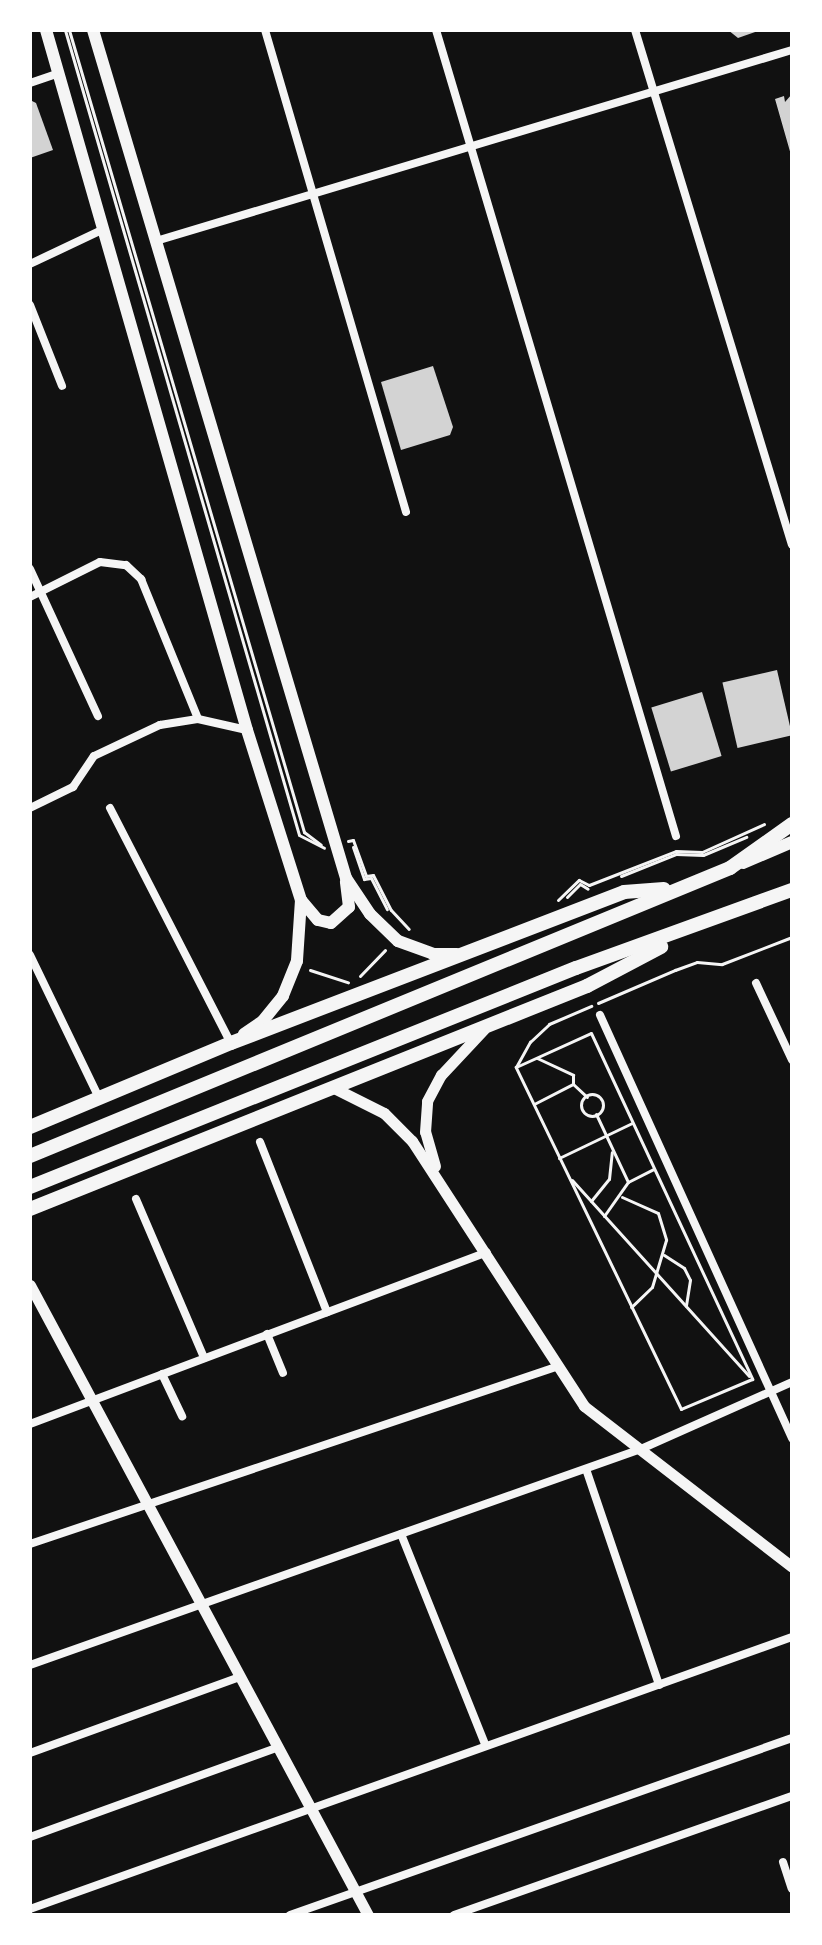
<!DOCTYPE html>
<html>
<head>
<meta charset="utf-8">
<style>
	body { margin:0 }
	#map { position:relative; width:822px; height:1945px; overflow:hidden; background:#111; font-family:"Asap Condensed",sans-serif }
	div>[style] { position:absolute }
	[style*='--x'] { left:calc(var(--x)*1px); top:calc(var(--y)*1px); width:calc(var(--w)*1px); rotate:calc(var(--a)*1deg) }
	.building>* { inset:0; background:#d3d3d3; transform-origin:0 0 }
	.path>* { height:3px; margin:-1.5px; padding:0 1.5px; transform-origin:1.5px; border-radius:1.5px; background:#f5f5f5 }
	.path>.ring { margin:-1.5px; padding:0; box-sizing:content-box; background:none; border:3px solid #f5f5f5; border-radius:50% }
	.minor>* { height:8px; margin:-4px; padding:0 4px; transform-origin:4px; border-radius:4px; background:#f5f5f5 }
	.tertiary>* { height:11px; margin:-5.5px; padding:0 5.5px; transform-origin:5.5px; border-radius:5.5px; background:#f5f5f5 }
	.secondary>* { height:12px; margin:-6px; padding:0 6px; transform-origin:6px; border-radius:6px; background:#f5f5f5 }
	.primary>* { height:14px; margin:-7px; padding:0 7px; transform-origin:7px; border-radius:7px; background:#f5f5f5 }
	span { translate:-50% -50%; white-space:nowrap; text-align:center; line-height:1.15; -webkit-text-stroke:6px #fff; paint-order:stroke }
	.frame { position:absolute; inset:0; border:32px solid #fff; pointer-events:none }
</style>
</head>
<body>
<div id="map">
	<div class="building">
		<div style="clip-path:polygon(728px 30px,758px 30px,758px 31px,738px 38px)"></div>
		<div style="clip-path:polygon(792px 94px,792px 154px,791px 155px,775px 99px,784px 96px,785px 102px)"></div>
		<div style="clip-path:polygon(30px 100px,36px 103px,53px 150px,30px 158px)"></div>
		<div style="clip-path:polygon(433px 366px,453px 427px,450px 435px,401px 450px,381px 382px)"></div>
		<div style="left:777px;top:670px;width:67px;height:56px;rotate:77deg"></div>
		<div style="left:702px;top:692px;width:67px;height:53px;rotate:73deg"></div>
	</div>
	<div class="path">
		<div style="--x:65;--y:30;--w:838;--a:73.79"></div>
		<div style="--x:299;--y:835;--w:28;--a:27"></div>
		<div style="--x:69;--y:30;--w:836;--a:73.67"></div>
		<div style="--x:304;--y:832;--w:21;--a:37"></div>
		<div style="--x:348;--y:841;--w:5;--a:-11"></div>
		<div style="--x:353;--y:840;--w:38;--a:70"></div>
		<div style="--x:366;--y:876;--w:7;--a:-8"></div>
		<div style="--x:373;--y:875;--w:39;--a:63"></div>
		<div style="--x:391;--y:910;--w:26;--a:47"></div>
		<div style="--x:353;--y:847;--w:34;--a:71"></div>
		<div style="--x:364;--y:879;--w:7;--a:-8"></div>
		<div style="--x:371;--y:878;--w:35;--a:63"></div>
		<div style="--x:621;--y:876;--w:59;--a:-21.8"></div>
		<div style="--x:676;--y:854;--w:27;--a:2"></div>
		<div style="--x:703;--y:855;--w:47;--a:-22.7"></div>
		<div style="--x:567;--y:897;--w:18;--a:-45"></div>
		<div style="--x:580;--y:884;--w:9;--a:32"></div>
		<div style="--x:558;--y:900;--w:29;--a:-44"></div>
		<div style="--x:579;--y:880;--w:11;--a:27"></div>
		<div style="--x:589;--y:885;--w:93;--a:-21.3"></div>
		<div style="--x:676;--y:851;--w:26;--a:2"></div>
		<div style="--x:702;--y:852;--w:68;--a:-24.3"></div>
		<div style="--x:310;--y:970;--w:40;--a:18"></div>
		<div style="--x:360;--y:976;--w:36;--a:-46"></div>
		<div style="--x:598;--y:1003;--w:84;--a:-23.2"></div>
		<div style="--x:675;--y:970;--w:23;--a:-20"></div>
		<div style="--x:697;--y:962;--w:25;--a:5"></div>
		<div style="--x:722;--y:964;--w:75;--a:-21.1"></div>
		<div style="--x:591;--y:1033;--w:382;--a:65"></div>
		<div style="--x:752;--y:1379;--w:77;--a:157.1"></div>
		<div style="--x:681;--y:1409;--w:380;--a:-115.8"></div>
		<div style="--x:516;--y:1067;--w:82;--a:-24.4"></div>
		<div style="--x:537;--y:1058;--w:40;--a:25"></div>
		<div style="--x:573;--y:1075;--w:9;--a:90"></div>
		<div style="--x:573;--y:1084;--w:19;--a:43"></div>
		<div style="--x:516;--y:1067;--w:29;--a:-61"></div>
		<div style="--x:530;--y:1042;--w:26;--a:-43"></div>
		<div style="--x:549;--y:1024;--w:46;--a:-23.2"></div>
		<div class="ring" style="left:581px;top:1094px;width:19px;height:19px"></div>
		<div style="--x:534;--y:1104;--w:44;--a:-27.1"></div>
		<div style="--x:596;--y:1114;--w:75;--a:64.8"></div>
		<div style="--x:559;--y:1158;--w:81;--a:-25.6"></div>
		<div style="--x:572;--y:1180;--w:264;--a:47.9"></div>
		<div style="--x:622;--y:1197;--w:39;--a:24"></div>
		<div style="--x:658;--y:1213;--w:28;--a:73"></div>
		<div style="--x:666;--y:1240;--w:49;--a:106.6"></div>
		<div style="--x:652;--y:1287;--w:29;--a:136"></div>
		<div style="--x:591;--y:1201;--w:28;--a:-51"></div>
		<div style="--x:609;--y:1179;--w:27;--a:-84"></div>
		<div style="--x:604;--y:1216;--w:42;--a:-54.8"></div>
		<div style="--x:628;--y:1182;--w:29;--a:-27"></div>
		<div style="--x:664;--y:1255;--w:24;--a:33"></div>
		<div style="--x:684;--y:1268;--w:13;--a:63"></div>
		<div style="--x:690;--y:1280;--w:26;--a:99"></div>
	</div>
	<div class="minor">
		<div style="--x:265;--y:30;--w:502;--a:73.69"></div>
		<div style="--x:436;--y:30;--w:841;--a:73.42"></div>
		<div style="--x:635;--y:30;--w:538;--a:73.05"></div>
		<div style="--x:30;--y:83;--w:31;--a:-19"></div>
		<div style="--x:156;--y:241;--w:664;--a:-16.72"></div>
		<div style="--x:30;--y:264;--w:82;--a:-25.3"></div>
		<div style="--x:30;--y:305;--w:87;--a:68.4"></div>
		<div style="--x:30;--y:569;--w:162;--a:65.2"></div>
		<div style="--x:30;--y:597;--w:78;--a:-26.6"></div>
		<div style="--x:100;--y:562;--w:26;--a:7"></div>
		<div style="--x:126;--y:565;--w:21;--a:43"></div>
		<div style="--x:141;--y:579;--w:151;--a:67.8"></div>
		<div style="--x:30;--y:808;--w:48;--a:-26"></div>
		<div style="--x:73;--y:787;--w:37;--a:-56"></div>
		<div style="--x:94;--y:756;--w:73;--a:-25.2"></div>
		<div style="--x:160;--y:725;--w:38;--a:-9"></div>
		<div style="--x:198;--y:719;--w:50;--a:12.7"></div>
		<div style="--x:110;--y:808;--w:264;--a:62.8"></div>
		<div style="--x:30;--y:955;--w:159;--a:64.2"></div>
		<div style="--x:756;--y:983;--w:85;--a:64.9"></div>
		<div style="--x:600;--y:1015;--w:465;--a:65.6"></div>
		<div style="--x:260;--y:1142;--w:183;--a:68.5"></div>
		<div style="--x:136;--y:1199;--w:173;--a:66.8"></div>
		<div style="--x:267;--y:1334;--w:42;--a:67.7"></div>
		<div style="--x:162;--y:1374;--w:47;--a:64.5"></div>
		<div style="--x:30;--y:1424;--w:488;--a:-20.6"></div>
		<div style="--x:586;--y:1469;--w:228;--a:71.3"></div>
		<div style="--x:401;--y:1534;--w:228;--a:68.2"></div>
		<div style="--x:30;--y:1544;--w:558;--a:-18.6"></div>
		<div style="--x:30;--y:1665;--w:648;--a:-19.47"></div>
		<div style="--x:641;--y:1449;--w:165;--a:-23.9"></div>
		<div style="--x:30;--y:1753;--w:223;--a:-19.9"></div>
		<div style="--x:30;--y:1837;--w:264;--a:-19.9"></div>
		<div style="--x:783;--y:1862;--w:28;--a:72"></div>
		<div style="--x:30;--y:1909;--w:809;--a:-19.64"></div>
		<div style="--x:290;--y:1915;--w:532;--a:-19.42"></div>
		<div style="--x:454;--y:1915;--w:358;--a:-19.4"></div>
	</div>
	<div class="tertiary">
		<div style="--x:332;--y:1087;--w:58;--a:26.6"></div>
		<div style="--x:384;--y:1113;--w:40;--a:45"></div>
		<div style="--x:412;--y:1141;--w:316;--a:57"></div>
		<div style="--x:584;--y:1406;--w:263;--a:37.7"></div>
		<div style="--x:435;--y:1166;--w:35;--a:-106"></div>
		<div style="--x:425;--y:1132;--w:31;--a:-86"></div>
		<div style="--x:427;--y:1101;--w:30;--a:-62"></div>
		<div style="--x:441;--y:1075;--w:63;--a:-46.9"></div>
		<div style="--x:30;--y:1285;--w:715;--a:61.79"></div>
	</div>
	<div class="secondary">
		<div style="--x:46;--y:30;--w:728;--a:73.98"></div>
		<div style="--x:247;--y:730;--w:178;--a:72.4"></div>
		<div style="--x:301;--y:900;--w:61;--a:93.8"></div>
		<div style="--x:297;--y:961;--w:38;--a:112"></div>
		<div style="--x:283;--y:996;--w:32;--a:129"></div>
		<div style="--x:263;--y:1021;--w:23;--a:146"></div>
		<div style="--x:93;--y:30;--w:885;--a:73.39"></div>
		<div style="--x:346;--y:878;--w:43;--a:56.3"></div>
		<div style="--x:370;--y:914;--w:39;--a:44"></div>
		<div style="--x:398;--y:941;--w:37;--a:20"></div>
		<div style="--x:433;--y:954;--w:24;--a:0"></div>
		<div style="--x:743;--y:863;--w:53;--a:-23.2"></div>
		<div style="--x:301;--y:900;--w:26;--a:50"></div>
		<div style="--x:318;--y:920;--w:13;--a:13"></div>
		<div style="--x:331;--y:923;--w:24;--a:-42"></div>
		<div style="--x:349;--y:907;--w:25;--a:-97"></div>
	</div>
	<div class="primary">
		<div style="--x:30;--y:1127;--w:218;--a:-22.7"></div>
		<div style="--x:231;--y:1043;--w:421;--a:-21"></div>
		<div style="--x:624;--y:892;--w:40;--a:-4.3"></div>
		<div style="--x:30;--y:1156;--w:757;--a:-22.36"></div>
		<div style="--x:730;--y:868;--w:76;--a:-35.4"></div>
		<div style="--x:30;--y:1187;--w:588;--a:-21.86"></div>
		<div style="--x:576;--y:968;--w:230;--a:-19.9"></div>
		<div style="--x:30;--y:1209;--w:600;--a:-21.82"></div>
		<div style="--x:587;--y:986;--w:84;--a:-27.8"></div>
	</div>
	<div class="frame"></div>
</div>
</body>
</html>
